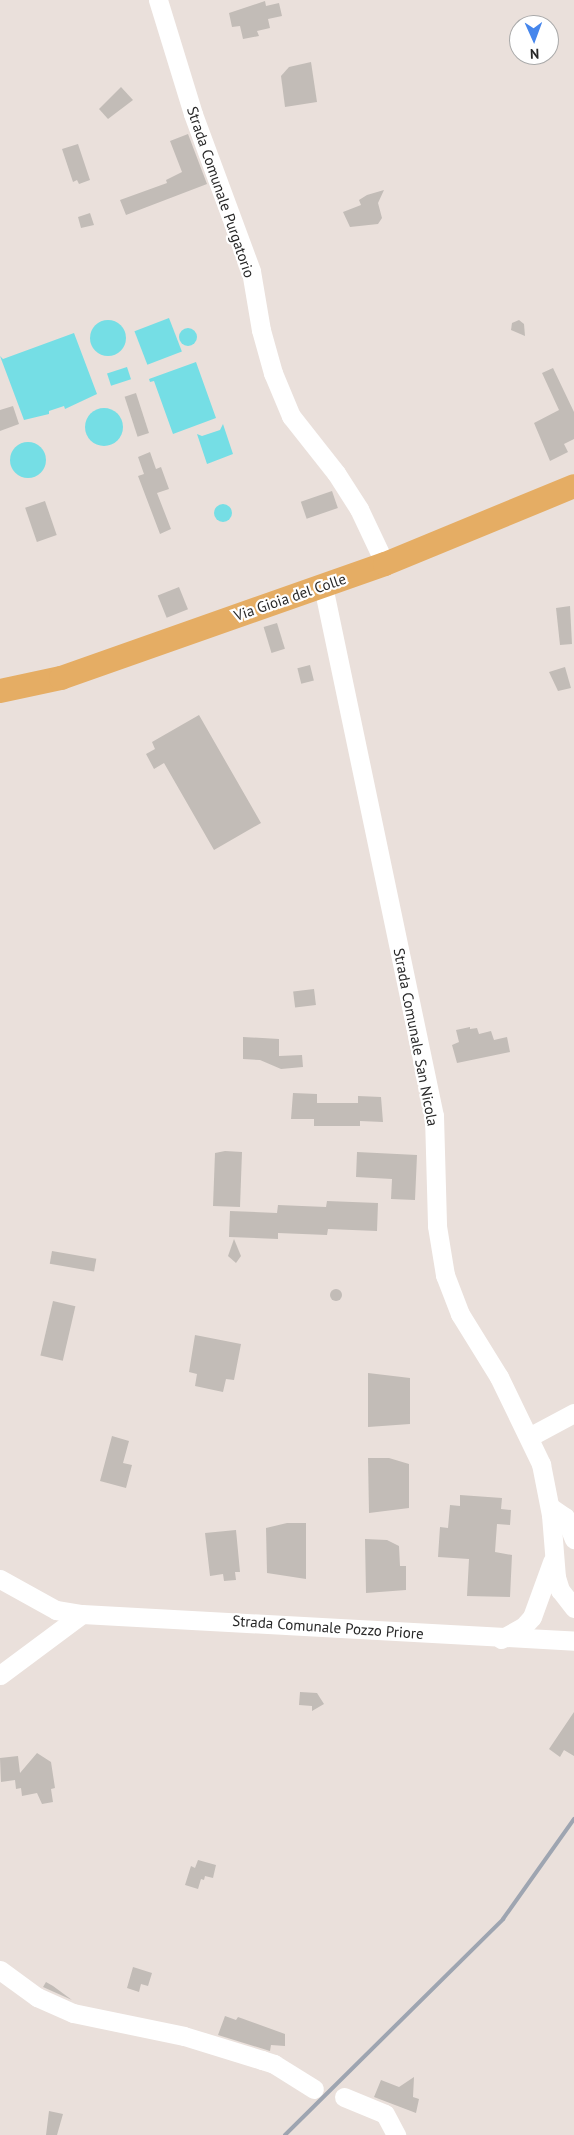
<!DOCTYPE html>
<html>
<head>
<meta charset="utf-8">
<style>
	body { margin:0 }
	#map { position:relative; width:574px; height:2135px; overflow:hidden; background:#eae0db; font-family:"PT Sans",sans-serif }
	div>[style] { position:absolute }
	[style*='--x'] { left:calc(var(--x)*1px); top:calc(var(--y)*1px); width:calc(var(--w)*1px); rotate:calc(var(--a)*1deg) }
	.water>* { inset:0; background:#75dee5; transform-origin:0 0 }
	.round { border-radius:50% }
	.building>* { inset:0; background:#c2bcb7; transform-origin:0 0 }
	.minor>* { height:19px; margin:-9.5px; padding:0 9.5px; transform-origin:9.5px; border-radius:9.5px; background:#fff }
	.major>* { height:24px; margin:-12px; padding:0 12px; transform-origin:12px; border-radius:12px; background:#e5ad64 }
	.rail>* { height:4px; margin:-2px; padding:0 2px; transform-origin:2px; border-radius:2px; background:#9ea5b1 }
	span { translate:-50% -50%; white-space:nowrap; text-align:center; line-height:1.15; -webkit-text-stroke:4.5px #fff; paint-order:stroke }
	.street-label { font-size:15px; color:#282828 }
	.north { position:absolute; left:509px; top:15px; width:50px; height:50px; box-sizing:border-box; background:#fff; border:1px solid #a9a9a9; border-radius:50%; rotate:178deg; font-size:14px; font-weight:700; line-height:20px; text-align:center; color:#282828 }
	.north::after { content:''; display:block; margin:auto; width:18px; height:22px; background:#4686ec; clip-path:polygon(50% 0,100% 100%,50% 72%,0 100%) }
</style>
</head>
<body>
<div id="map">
	<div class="water">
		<div style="left:169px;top:318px;width:36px;height:37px;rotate:69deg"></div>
		<div class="round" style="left:90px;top:320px;width:36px;height:36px"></div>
		<div class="round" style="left:179px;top:328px;width:18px;height:18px"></div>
		<div style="clip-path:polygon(74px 333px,97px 394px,65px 409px,64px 406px,49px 411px,49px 414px,24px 420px,0 356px,3px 359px)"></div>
		<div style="clip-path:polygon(196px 362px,216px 418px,173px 434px,154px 381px,150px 382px,149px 379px)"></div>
		<div style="left:127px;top:367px;width:13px;height:21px;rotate:72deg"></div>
		<div class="round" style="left:85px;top:408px;width:38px;height:38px"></div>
		<div style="clip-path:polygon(223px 424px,233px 454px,207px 464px,197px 434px,202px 436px,220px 430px)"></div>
		<div class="round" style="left:10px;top:442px;width:36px;height:36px"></div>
		<div class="round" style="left:214px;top:504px;width:18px;height:18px"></div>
	</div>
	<div class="building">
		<div style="clip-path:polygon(265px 1px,266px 6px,279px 3px,282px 16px,268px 19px,270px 28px,257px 31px,259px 36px,243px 39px,240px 26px,232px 27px,229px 13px)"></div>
		<div style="clip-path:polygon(311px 62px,317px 102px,285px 107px,281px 76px,289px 67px)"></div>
		<div style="clip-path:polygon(121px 87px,133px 100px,108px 119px,99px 109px)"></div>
		<div style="clip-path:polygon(188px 134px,207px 184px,126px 215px,120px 200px,167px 183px,166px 180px,182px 172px,170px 141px)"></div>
		<div style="clip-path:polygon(78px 144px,90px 180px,79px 184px,77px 180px,73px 182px,62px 149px)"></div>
		<div style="clip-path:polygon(384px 190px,378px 203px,382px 218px,378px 224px,350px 227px,343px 212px,361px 205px,359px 200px,367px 195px)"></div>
		<div style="clip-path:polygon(90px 213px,94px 225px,81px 228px,78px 217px)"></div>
		<div style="clip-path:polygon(519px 320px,524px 324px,525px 336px,511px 330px,512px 323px)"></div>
		<div style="clip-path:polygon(553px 368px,574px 412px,574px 439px,564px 444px,568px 452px,550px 461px,534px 423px,559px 410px,542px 373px)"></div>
		<div style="left:136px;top:393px;width:42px;height:12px;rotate:72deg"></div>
		<div style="clip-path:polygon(13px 406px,19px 424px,0 431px,0 410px)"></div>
		<div style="clip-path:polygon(150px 452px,156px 469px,161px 467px,169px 489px,157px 493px,171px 529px,160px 534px,138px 476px,144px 474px,138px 457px)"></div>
		<div style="left:332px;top:491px;width:18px;height:33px;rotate:71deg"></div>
		<div style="left:45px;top:501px;width:36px;height:21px;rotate:71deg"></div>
		<div style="left:179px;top:587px;width:24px;height:23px;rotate:68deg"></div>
		<div style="clip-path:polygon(570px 606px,572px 644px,560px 645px,556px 608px)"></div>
		<div style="left:277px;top:623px;width:27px;height:14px;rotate:73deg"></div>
		<div style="left:310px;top:665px;width:16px;height:13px;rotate:76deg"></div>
		<div style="clip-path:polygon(565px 667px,571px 688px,558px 691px,549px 672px)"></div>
		<div style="clip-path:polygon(199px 715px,261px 823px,214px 850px,164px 763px,154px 769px,146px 754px,155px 749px,152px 742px)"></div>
		<div style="left:314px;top:989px;width:16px;height:21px;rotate:83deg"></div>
		<div style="clip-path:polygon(470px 1027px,470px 1029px,477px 1028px,479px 1034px,491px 1031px,494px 1040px,507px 1037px,510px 1052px,457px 1063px,452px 1045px,459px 1042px,456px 1030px)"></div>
		<div style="clip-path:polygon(243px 1037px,279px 1039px,279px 1056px,302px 1055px,303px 1067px,281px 1069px,260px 1060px,243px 1059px)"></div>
		<div style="clip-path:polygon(293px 1093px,317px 1094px,317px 1103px,358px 1103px,358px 1096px,381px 1097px,383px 1122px,360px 1121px,360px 1126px,314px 1126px,314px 1119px,291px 1119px)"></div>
		<div style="clip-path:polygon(225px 1151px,242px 1152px,240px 1207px,213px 1206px,215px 1153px)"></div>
		<div style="clip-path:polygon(357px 1152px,417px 1155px,415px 1200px,391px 1199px,392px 1179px,356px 1177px)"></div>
		<div style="clip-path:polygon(327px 1201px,378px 1203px,377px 1231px,328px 1229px,327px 1235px,278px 1233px,278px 1239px,229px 1237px,230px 1211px,277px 1213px,278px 1205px,326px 1207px)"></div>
		<div style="clip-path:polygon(234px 1239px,241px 1256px,236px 1263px,228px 1256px)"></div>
		<div style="left:52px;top:1251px;width:45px;height:13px;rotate:10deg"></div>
		<div class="round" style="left:330px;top:1289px;width:12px;height:12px"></div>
		<div style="left:53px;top:1301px;width:23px;height:56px;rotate:13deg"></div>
		<div style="clip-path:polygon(195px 1335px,241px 1344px,234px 1380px,226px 1379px,223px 1392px,195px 1386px,197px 1374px,189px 1372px)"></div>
		<div style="clip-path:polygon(368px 1373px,410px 1378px,410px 1424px,368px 1427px)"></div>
		<div style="clip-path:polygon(112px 1436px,129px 1441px,123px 1463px,132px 1465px,126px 1488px,100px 1481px)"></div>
		<div style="clip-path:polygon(368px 1458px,389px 1458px,409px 1464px,409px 1508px,369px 1513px)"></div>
		<div style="clip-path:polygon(460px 1495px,502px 1498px,501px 1509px,511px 1510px,510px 1525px,497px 1524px,495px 1552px,512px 1555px,510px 1597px,467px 1596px,469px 1559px,438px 1557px,440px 1527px,448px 1528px,450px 1505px,460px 1506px)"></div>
		<div style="clip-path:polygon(287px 1523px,306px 1523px,306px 1579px,267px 1573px,266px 1528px)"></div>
		<div style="clip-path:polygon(236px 1530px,240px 1572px,235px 1572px,236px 1580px,224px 1581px,223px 1574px,210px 1576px,205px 1533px)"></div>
		<div style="clip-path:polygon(365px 1539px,387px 1540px,399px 1546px,400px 1566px,406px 1566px,406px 1590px,366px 1593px)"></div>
		<div style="clip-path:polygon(300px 1692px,317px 1693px,324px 1704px,312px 1711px,312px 1706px,299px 1705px)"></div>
		<div style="clip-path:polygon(574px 1712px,574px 1756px,564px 1750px,560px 1757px,549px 1749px)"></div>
		<div style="clip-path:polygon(37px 1753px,51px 1762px,55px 1788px,51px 1789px,53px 1802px,42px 1804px,37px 1793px,22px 1796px,21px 1788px,16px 1789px,15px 1780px,1px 1782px,0 1758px,18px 1756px,20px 1773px)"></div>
		<div style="clip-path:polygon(198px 1860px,216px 1865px,213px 1878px,205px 1876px,204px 1880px,201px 1879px,198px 1889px,185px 1885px,191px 1866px,195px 1868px)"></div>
		<div style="clip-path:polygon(133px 1967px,152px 1973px,148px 1986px,141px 1984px,139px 1992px,127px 1988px)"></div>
		<div style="clip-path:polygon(46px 1982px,53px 1986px,72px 2000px,43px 1987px)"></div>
		<div style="clip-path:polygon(225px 2016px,236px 2020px,238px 2017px,285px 2034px,285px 2046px,271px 2045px,270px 2051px,218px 2035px)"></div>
		<div style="clip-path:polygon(414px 2077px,413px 2097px,419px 2099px,416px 2113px,374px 2097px,381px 2080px,399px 2087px)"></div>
		<div style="clip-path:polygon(49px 2111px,63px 2114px,57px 2135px,46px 2135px)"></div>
	</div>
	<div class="minor">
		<div style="--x:158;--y:0;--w:119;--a:72.9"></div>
		<div style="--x:193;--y:114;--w:167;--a:69.7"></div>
		<div style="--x:251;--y:271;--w:60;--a:80.4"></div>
		<div style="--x:261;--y:330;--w:45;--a:74.4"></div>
		<div style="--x:273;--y:373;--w:47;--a:67.3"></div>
		<div style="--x:291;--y:416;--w:73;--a:51.7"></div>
		<div style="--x:336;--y:473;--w:43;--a:57.4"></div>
		<div style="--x:359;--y:509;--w:61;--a:64.7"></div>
		<div style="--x:323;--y:586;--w:541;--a:78.17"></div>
		<div style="--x:434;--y:1116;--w:110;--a:88.4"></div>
		<div style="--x:437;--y:1226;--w:50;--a:80.7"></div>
		<div style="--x:445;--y:1275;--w:42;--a:69"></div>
		<div style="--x:460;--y:1314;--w:74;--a:58.2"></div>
		<div style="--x:499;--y:1377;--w:97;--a:64.2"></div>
		<div style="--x:541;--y:1464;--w:52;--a:78.9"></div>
		<div style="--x:551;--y:1515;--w:62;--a:85.4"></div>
		<div style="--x:556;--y:1577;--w:14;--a:73"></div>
		<div style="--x:560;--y:1590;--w:23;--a:52"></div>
		<div style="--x:529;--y:1437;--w:51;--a:-28.1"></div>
		<div style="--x:550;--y:1507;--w:18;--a:34"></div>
		<div style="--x:565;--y:1517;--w:24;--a:68"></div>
		<div style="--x:0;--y:1579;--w:64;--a:29"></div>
		<div style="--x:56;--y:1610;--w:26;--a:9"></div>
		<div style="--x:82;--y:1614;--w:493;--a:3.1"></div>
		<div style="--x:501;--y:1639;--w:25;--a:-29"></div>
		<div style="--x:523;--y:1627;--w:13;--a:-48"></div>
		<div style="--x:532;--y:1617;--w:59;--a:-70"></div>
		<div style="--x:0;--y:1675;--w:102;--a:-36.6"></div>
		<div style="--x:0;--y:1970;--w:46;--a:36.1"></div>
		<div style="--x:37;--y:1997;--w:39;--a:24"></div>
		<div style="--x:73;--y:2013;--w:113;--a:11.7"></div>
		<div style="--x:184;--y:2036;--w:82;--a:17.1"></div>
		<div style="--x:262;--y:2060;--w:13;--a:18"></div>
		<div style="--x:274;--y:2064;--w:47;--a:32"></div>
		<div style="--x:344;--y:2097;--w:44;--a:22.5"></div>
		<div style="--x:385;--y:2114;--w:24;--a:62"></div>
	</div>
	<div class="major">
		<div style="--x:0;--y:691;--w:62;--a:-12"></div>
		<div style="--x:61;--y:678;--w:343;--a:-19.4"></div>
		<div style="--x:385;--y:564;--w:204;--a:-22.4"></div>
	</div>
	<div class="rail">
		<div style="--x:285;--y:2135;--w:307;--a:-44.7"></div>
		<div style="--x:503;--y:1919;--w:123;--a:-54.6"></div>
	</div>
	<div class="street-label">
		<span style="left:221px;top:192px;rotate:71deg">Strada Comunale Purgatorio</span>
		<span style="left:290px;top:597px;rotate:-19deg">Via Gioia del Colle</span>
		<span style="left:416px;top:1037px;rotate:79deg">Strada Comunale San Nicola</span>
		<span style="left:328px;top:1627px;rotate:4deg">Strada Comunale Pozzo Priore</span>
	</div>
	<div class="north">N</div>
</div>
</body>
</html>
